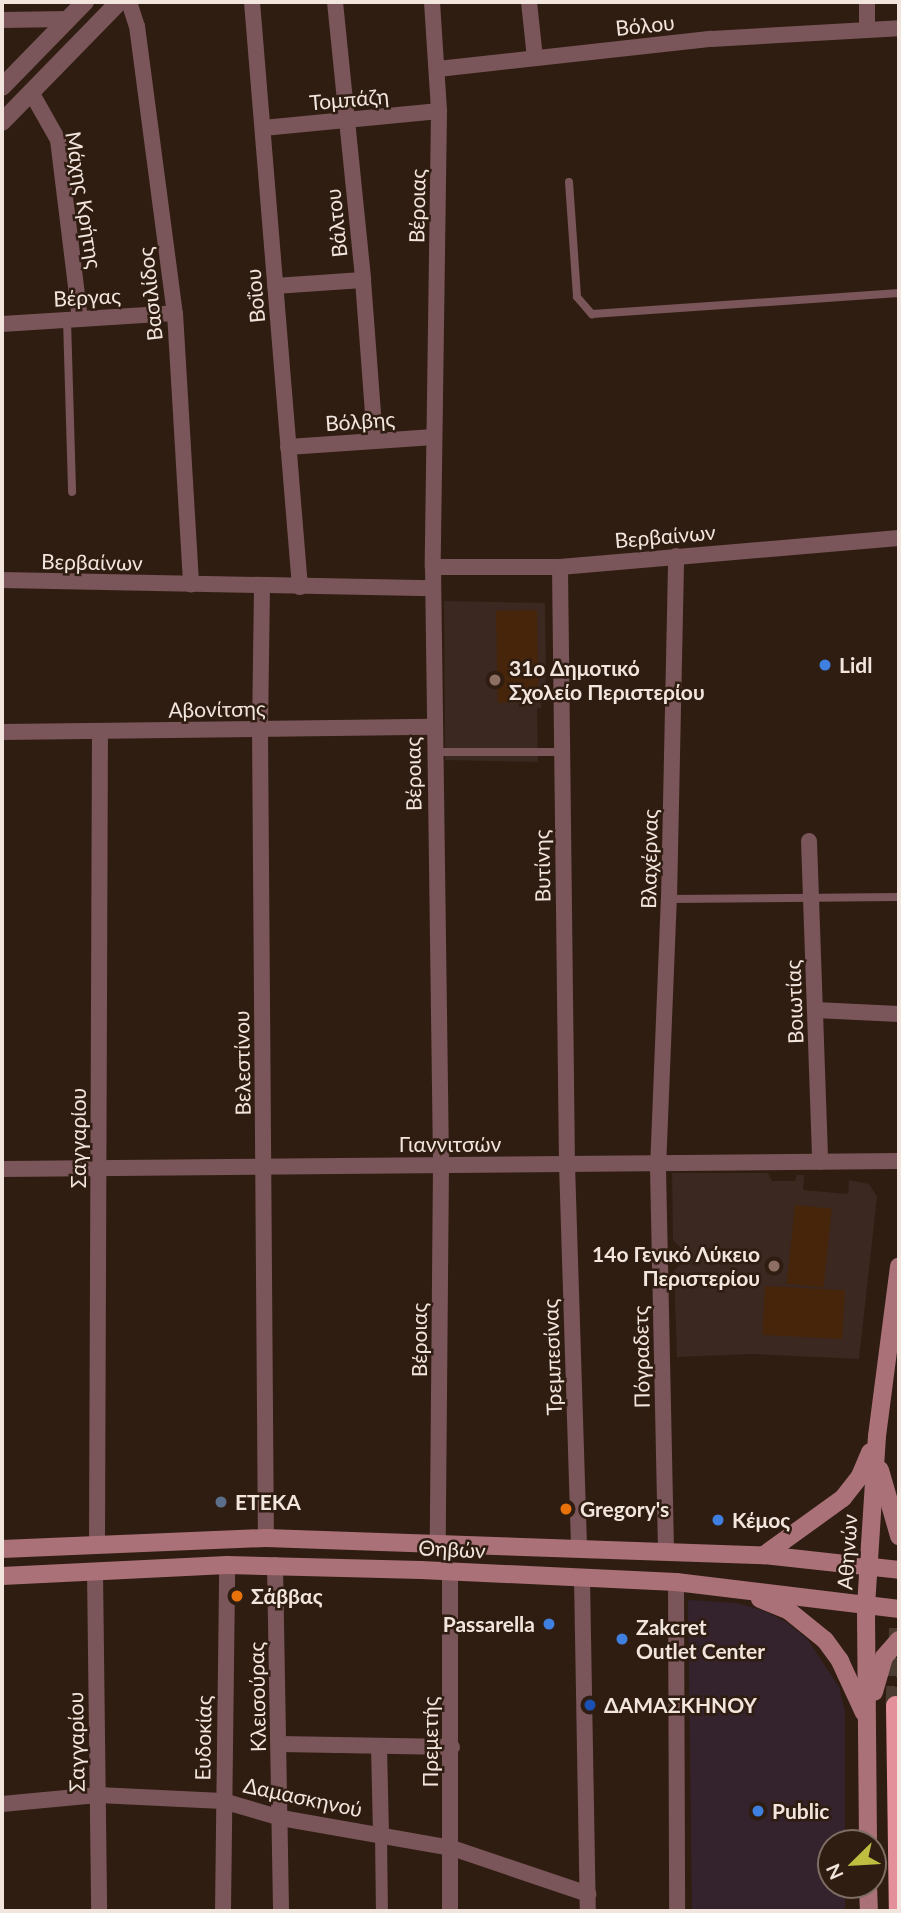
<!DOCTYPE html>
<html>
<head>
<meta charset="utf-8">
<style>
	body { margin:0 }
	#map { position:relative; width:901px; height:1913px; overflow:hidden; background:#2f1d11; font-family:Lato,sans-serif }
	div>[style] { position:absolute }
	[style*='--x'] { left:calc(var(--x)*1px); top:calc(var(--y)*1px); width:calc(var(--w)*1px); rotate:calc(var(--a)*1deg) }
	.commercial>* { inset:0; background:#34232d }
	.education>* { inset:0; background:#3a2821 }
	.green>* { inset:0; background:#47250a; transform-origin:0 0 }
	.trunk-tunnel>* { height:19px; margin-top:-9.5px; transform-origin:0; background:repeating-linear-gradient(90deg,#4c3b30 0 19px,transparent 0 29px) }
	.service>* { height:8px; margin:-4px; padding:0 4px; transform-origin:4px; border-radius:4px; background:#7a5559 }
	.pedestrian>* { height:12px; margin:-6px; padding:0 6px; transform-origin:6px; border-radius:6px; background:#7a5559 }
	.minor>* { height:16px; margin:-8px; padding:0 8px; transform-origin:8px; border-radius:8px; background:#7a5559 }
	.tertiary>* { height:18px; margin:-9px; padding:0 9px; transform-origin:9px; border-radius:9px; background:#7a5559 }
	.secondary>* { height:18px; margin:-9px; padding:0 9px; transform-origin:9px; border-radius:9px; background:#ab7178 }
	.trunk>* { height:19px; margin:-9.5px; padding:0 9.5px; transform-origin:9.5px; border-radius:9.5px; background:#e4909b }
	.dots>* { width:19px; height:19px; translate:-50% -50%; box-sizing:border-box; border:4px solid #2f1d11; border-radius:50% }
	span { translate:-50% -50%; white-space:nowrap; text-align:center; line-height:1.15; -webkit-text-stroke:5px #2f1d11; paint-order:stroke }
	.street-label { font-size:21px; color:#f2e5dd }
	.poi-label { font-size:21px; color:#f2e5dd; font-weight:700 }
	.left { translate:0 -50%; text-align:left }
	.right { translate:-100% -50%; text-align:right }
	.frame { position:absolute; inset:0; border:4px solid #f2e5dd; pointer-events:none }
	.north { position:absolute; left:817px; top:1829px; width:70px; height:70px; box-sizing:border-box; background:#2f1d11; border:2px solid #7d6d63; border-radius:50%; rotate:246deg; font-size:19px; font-weight:700; line-height:28px; text-align:center; color:#f2e5dd }
	.north::after { content:''; display:block; margin:auto; width:24px; height:32px; background:#c0be41; clip-path:polygon(50% 0,100% 100%,50% 72%,0 100%) }
</style>
</head>
<body>
<div id="map">
	<div class="commercial">
		<div style="clip-path:polygon(688px 1600px,736px 1603px,762px 1610px,786px 1622px,808px 1640px,839px 1687px,845px 1712px,845px 1843px,831px 1843px,831px 1885px,845px 1885px,845px 1911px,692px 1911px)"></div>
	</div>
	<div class="education">
		<div style="clip-path:polygon(444px 601px,545px 603px,546px 676px,545px 685px,541px 685px,541px 708px,537px 708px,538px 762px,445px 760px)"></div>
		<div style="clip-path:polygon(672px 1173px,768px 1173px,772px 1181px,795px 1181px,797px 1175px,804px 1175px,803px 1190px,848px 1194px,849px 1180px,869px 1184px,877px 1197px,859px 1359px,752px 1354px,677px 1357px,674px 1271px,682px 1262px,681px 1248px,673px 1240px)"></div>
	</div>
	<div class="green">
		<div style="left:537px;top:610px;width:92px;height:41px;rotate:89deg"></div>
		<div style="left:795px;top:1205px;width:37px;height:79px;rotate:6deg"></div>
		<div style="left:765px;top:1286px;width:80px;height:49px;rotate:3deg"></div>
	</div>
	<div class="trunk-tunnel">
		<div style="--x:895;--y:1705;--w:86;--a:-87.3"></div>
	</div>
	<div class="service">
		<div style="--x:569;--y:182;--w:115;--a:86"></div>
		<div style="--x:577;--y:297;--w:23;--a:49"></div>
		<div style="--x:592;--y:314;--w:308;--a:-3.9"></div>
		<div style="--x:67;--y:320;--w:172;--a:88.3"></div>
		<div style="--x:435;--y:752;--w:127;--a:0"></div>
		<div style="--x:669;--y:899;--w:230;--a:-0.5"></div>
	</div>
	<div class="pedestrian">
		<div style="--x:381;--y:1834;--w:77;--a:89.3"></div>
	</div>
	<div class="minor">
		<div style="--x:129;--y:2;--w:25;--a:72"></div>
		<div style="--x:137;--y:26;--w:290;--a:82.5"></div>
		<div style="--x:175;--y:313;--w:272;--a:86.6"></div>
		<div style="--x:252;--y:2;--w:587;--a:85.31"></div>
		<div style="--x:335;--y:2;--w:279;--a:84.2"></div>
		<div style="--x:363;--y:280;--w:160;--a:85.7"></div>
		<div style="--x:432;--y:2;--w:109;--a:86.3"></div>
		<div style="--x:439;--y:111;--w:456;--a:90.8"></div>
		<div style="--x:433;--y:567;--w:598;--a:89.23"></div>
		<div style="--x:441;--y:1165;--w:381;--a:90.5"></div>
		<div style="--x:529;--y:2;--w:56;--a:83.9"></div>
		<div style="--x:2;--y:20;--w:67;--a:-0.9"></div>
		<div style="--x:867;--y:29;--w:27;--a:-90"></div>
		<div style="--x:438;--y:69;--w:275;--a:-6.3"></div>
		<div style="--x:711;--y:39;--w:188;--a:-3.3"></div>
		<div style="--x:31;--y:92;--w:55;--a:60.6"></div>
		<div style="--x:58;--y:140;--w:180;--a:83"></div>
		<div style="--x:263;--y:128;--w:177;--a:-5.5"></div>
		<div style="--x:275;--y:286;--w:88;--a:-3.9"></div>
		<div style="--x:2;--y:324;--w:173;--a:-3.6"></div>
		<div style="--x:288;--y:447;--w:146;--a:-3.9"></div>
		<div style="--x:433;--y:567;--w:127;--a:0"></div>
		<div style="--x:560;--y:567;--w:340;--a:-4.9"></div>
		<div style="--x:560;--y:567;--w:597;--a:89.33"></div>
		<div style="--x:567;--y:1164;--w:385;--a:88.2"></div>
		<div style="--x:2;--y:580;--w:431;--a:1.1"></div>
		<div style="--x:262;--y:587;--w:142;--a:90.8"></div>
		<div style="--x:260;--y:729;--w:809;--a:89.58"></div>
		<div style="--x:2;--y:732;--w:431;--a:-0.7"></div>
		<div style="--x:809;--y:841;--w:321;--a:88"></div>
		<div style="--x:815;--y:1010;--w:84;--a:2.7"></div>
		<div style="--x:2;--y:1169;--w:897;--a:-0.51"></div>
		<div style="--x:97;--y:1544;--w:813;--a:-89.79"></div>
		<div style="--x:666;--y:1550;--w:381;--a:-91.2"></div>
		<div style="--x:658;--y:1169;--w:270;--a:-87.7"></div>
		<div style="--x:669;--y:899;--w:343;--a:-88.8"></div>
		<div style="--x:275;--y:1565;--w:346;--a:89"></div>
		<div style="--x:95;--y:1571;--w:340;--a:89.3"></div>
		<div style="--x:450;--y:1572;--w:339;--a:90"></div>
		<div style="--x:582;--y:1578;--w:333;--a:89"></div>
		<div style="--x:676;--y:1582;--w:329;--a:89.8"></div>
		<div style="--x:279;--y:1744;--w:173;--a:1"></div>
		<div style="--x:379;--y:1746;--w:88;--a:88.7"></div>
		<div style="--x:2;--y:1804;--w:96;--a:-5.4"></div>
		<div style="--x:98;--y:1795;--w:125;--a:2.7"></div>
		<div style="--x:223;--y:1801;--w:60;--a:16.3"></div>
		<div style="--x:281;--y:1818;--w:174;--a:10"></div>
		<div style="--x:452;--y:1848;--w:144;--a:18.7"></div>
		<div style="--x:223;--y:1911;--w:346;--a:-89.3"></div>
	</div>
	<div class="tertiary">
		<div style="--x:2;--y:87;--w:119;--a:-45.7"></div>
		<div style="--x:2;--y:122;--w:168;--a:-45.7"></div>
	</div>
	<div class="secondary">
		<div style="--x:880;--y:1470;--w:69;--a:73.9"></div>
		<div style="--x:2;--y:1549;--w:264;--a:-2.4"></div>
		<div style="--x:266;--y:1538;--w:498;--a:2"></div>
		<div style="--x:764;--y:1555;--w:136;--a:6.3"></div>
		<div style="--x:764;--y:1555;--w:97;--a:-35.8"></div>
		<div style="--x:843;--y:1498;--w:28;--a:-52"></div>
		<div style="--x:860;--y:1476;--w:26;--a:-67"></div>
		<div style="--x:2;--y:1576;--w:225;--a:-2.8"></div>
		<div style="--x:227;--y:1565;--w:194;--a:1.5"></div>
		<div style="--x:421;--y:1570;--w:255;--a:2.7"></div>
		<div style="--x:676;--y:1582;--w:225;--a:6.9"></div>
		<div style="--x:760;--y:1599;--w:31;--a:22"></div>
		<div style="--x:789;--y:1611;--w:46;--a:38.9"></div>
		<div style="--x:825;--y:1640;--w:26;--a:54"></div>
		<div style="--x:840;--y:1661;--w:57;--a:65.2"></div>
		<div style="--x:874;--y:1692;--w:36;--a:-74"></div>
		<div style="--x:884;--y:1657;--w:23;--a:-49"></div>
		<div style="--x:868;--y:1843;--w:237;--a:-90.5"></div>
		<div style="--x:866;--y:1606;--w:170;--a:-86.3"></div>
		<div style="--x:877;--y:1436;--w:171;--a:-82.6"></div>
		<div style="--x:868;--y:1885;--w:26;--a:88"></div>
	</div>
	<div class="trunk">
		<div style="--x:895;--y:1705;--w:206;--a:89.2"></div>
	</div>
	<div class="dots">
		<div style="left:825px;top:665px;background:#3f7fe0"></div>
		<div style="left:495px;top:680px;background:#8d6e63"></div>
		<div style="left:774px;top:1266px;background:#8d6e63"></div>
		<div style="left:221px;top:1502px;background:#5c6f8a"></div>
		<div style="left:566px;top:1509px;background:#e8710a"></div>
		<div style="left:718px;top:1520px;background:#3f7fe0"></div>
		<div style="left:237px;top:1596px;background:#e8710a"></div>
		<div style="left:549px;top:1624px;background:#3f7fe0"></div>
		<div style="left:622px;top:1639px;background:#3f7fe0"></div>
		<div style="left:590px;top:1705px;background:#1a4fb4"></div>
		<div style="left:758px;top:1811px;background:#3f7fe0"></div>
	</div>
	<div class="street-label">
		<span style="left:645px;top:25px;rotate:-6deg">Βόλου</span>
		<span style="left:349px;top:99px;rotate:-5deg">Τομπάζη</span>
		<span style="left:84px;top:200px;rotate:81deg">Μάχης Κρήτης</span>
		<span style="left:417px;top:206px;rotate:-89deg">Βέροιας</span>
		<span style="left:336px;top:223px;rotate:-96deg">Βάλτου</span>
		<span style="left:150px;top:294px;rotate:-96deg">Βασιλίδος</span>
		<span style="left:255px;top:296px;rotate:-95deg">Βοΐου</span>
		<span style="left:87px;top:297px;rotate:-3deg">Βέργας</span>
		<span style="left:360px;top:421px;rotate:-4deg">Βόλβης</span>
		<span style="left:665px;top:536px;rotate:-5deg">Βερβαίνων</span>
		<span style="left:92px;top:562px;rotate:1deg">Βερβαίνων</span>
		<span style="left:217px;top:709px;rotate:-1deg">Αβονίτσης</span>
		<span style="left:413px;top:774px;rotate:-91deg">Βέροιας</span>
		<span style="left:649px;top:859px;rotate:-89deg">Βλαχέρνας</span>
		<span style="left:542px;top:866px;rotate:-91deg">Βυτίνης</span>
		<span style="left:794px;top:1002px;rotate:-92deg">Βοιωτίας</span>
		<span style="left:242px;top:1063px;rotate:-91deg">Βελεστίνου</span>
		<span style="left:78px;top:1138px;rotate:-90deg">Σαγγαρίου</span>
		<span style="left:450px;top:1144px">Γιαννιτσών</span>
		<span style="left:419px;top:1340px;rotate:-90deg">Βέροιας</span>
		<span style="left:552px;top:1357px;rotate:-92deg">Τρεμπεσίνας</span>
		<span style="left:641px;top:1357px;rotate:-91deg">Πόγραδετς</span>
		<span style="left:452px;top:1549px;rotate:3deg">Θηβών</span>
		<span style="left:847px;top:1552px;rotate:-86deg">Αθηνών</span>
		<span style="left:257px;top:1697px;rotate:-91deg">Κλεισούρας</span>
		<span style="left:203px;top:1738px;rotate:-89deg">Ευδοκίας</span>
		<span style="left:76px;top:1742px;rotate:-91deg">Σαγγαρίου</span>
		<span style="left:430px;top:1742px;rotate:-90deg">Πρεμετής</span>
		<span style="left:303px;top:1797px;rotate:12deg">Δαμασκηνού</span>
	</div>
	<div class="poi-label">
		<span class="left" style="left:839px;top:665px">Lidl</span>
		<span class="left" style="left:509px;top:680px">31ο Δημοτικό<br>Σχολείο Περιστερίου</span>
		<span class="right" style="left:760px;top:1266px">14ο Γενικό Λύκειο<br>Περιστερίου</span>
		<span class="left" style="left:235px;top:1502px">ΕΤΕΚΑ</span>
		<span class="left" style="left:580px;top:1509px">Gregory's</span>
		<span class="left" style="left:732px;top:1520px">Κέμος</span>
		<span class="left" style="left:251px;top:1596px">Σάββας</span>
		<span class="right" style="left:535px;top:1624px">Passarella</span>
		<span class="left" style="left:636px;top:1639px">Zakcret<br>Outlet Center</span>
		<span class="left" style="left:604px;top:1705px">ΔΑΜΑΣΚΗΝΟΥ</span>
		<span class="left" style="left:772px;top:1811px">Public</span>
	</div>
	<div class="frame"></div>
	<div class="north">N</div>
</div>
</body>
</html>
